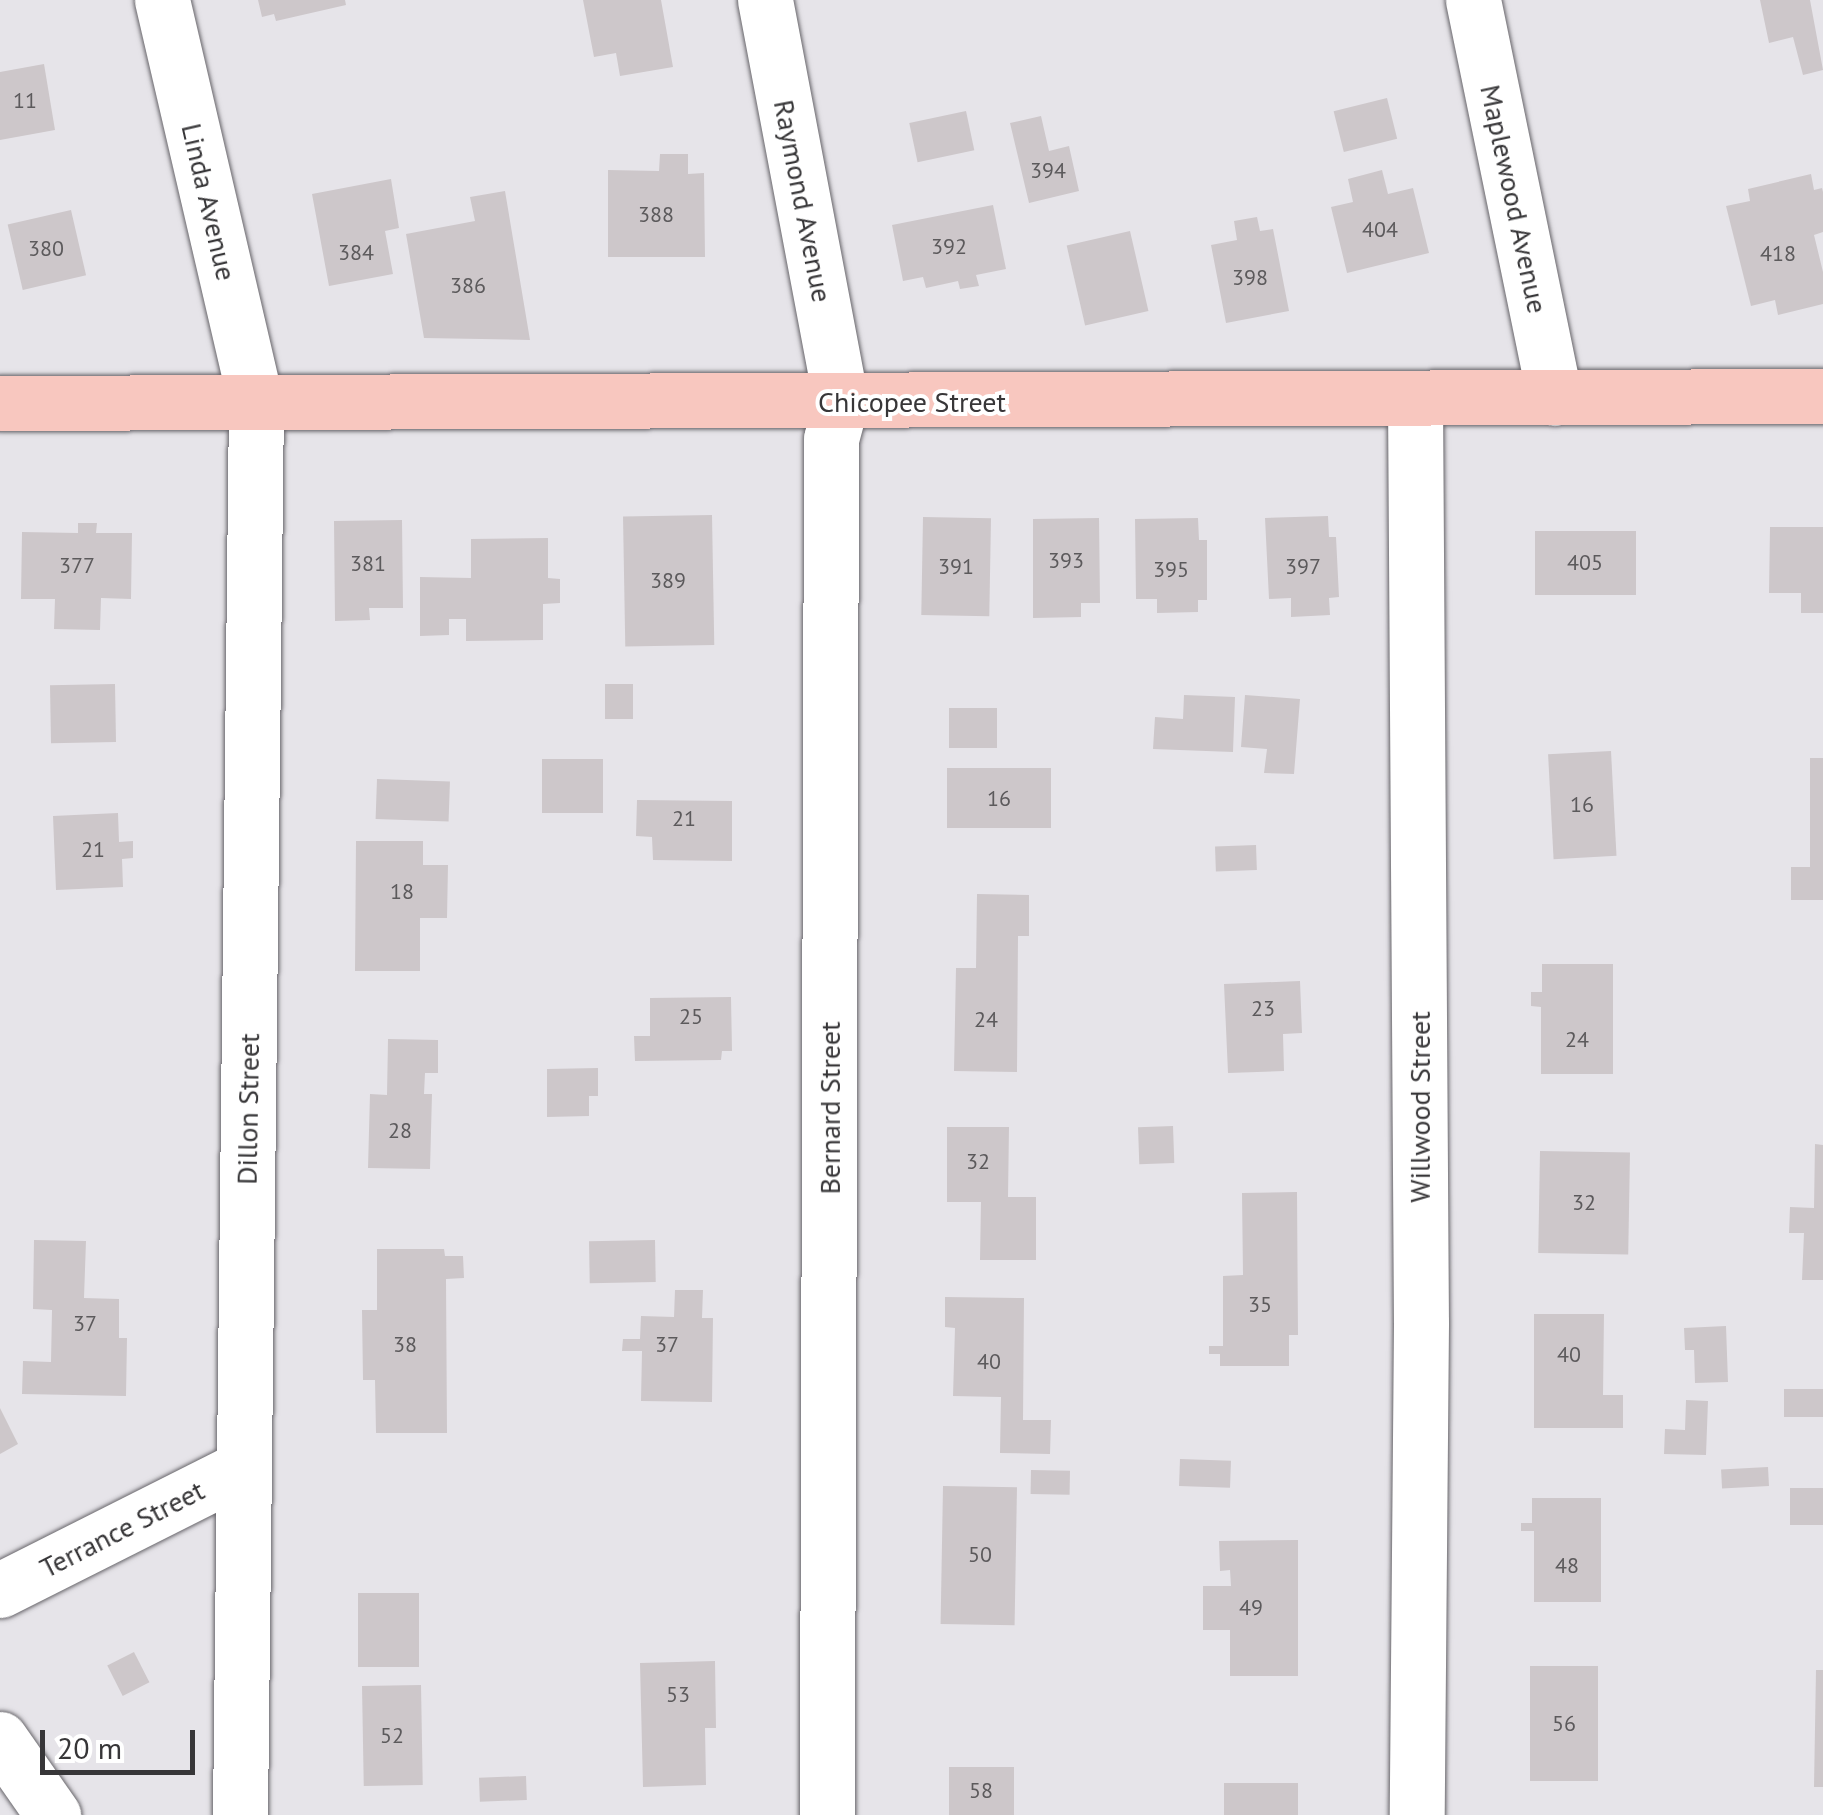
<!DOCTYPE html>
<html>
<head>
<meta charset="utf-8">
<style>
	body { margin:0 }
	#map { position:relative; width:1823px; height:1815px; overflow:hidden; background:#e6e4e9; font-family:"PT Sans",sans-serif }
	div>[style] { position:absolute }
	[style*='--x'] { left:calc(var(--x)*1px); top:calc(var(--y)*1px); width:calc(var(--w)*1px); rotate:calc(var(--a)*1deg) }
	.building>* { inset:0; background:#cdc7ca; transform-origin:0 0 }
	.roads { filter:drop-shadow(0 0 2px #67656a) drop-shadow(0 0 2px #67656a) }
	.minor>* { height:55px; margin:-27.5px; padding:0 27.5px; transform-origin:27.5px; border-radius:27.5px; background:#fff }
	.major>* { height:55px; margin:-27.5px; padding:0 27.5px; transform-origin:27.5px; border-radius:27.5px; background:#f8c7bf }
	span { translate:-50% -50%; white-space:nowrap; text-align:center; line-height:1.15; -webkit-text-stroke:8px #fff; paint-order:stroke }
	.number-label { font-size:22px; color:#5c5a5c }
	.number-label span { -webkit-text-stroke-width:0 }
	.street-label { font-size:28px; color:#373638 }
	.scale { position:absolute; left:40px; top:1730px; width:155px; height:45px; box-sizing:border-box; border:5px solid #373638; border-top:0; padding-left:12px; font-size:30px; line-height:35px; white-space:nowrap; color:#373638; -webkit-text-stroke:8px #fff; paint-order:stroke }
</style>
</head>
<body>
<div id="map">
	<div class="building">
		<div style="clip-path:polygon(258px 0,345px 0,346px 5px,276px 21px,274px 14px,262px 17px)"></div>
		<div style="clip-path:polygon(583px 0,661px 0,673px 67px,620px 76px,616px 53px,594px 57px)"></div>
		<div style="clip-path:polygon(1760px 0,1810px 0,1823px 70px,1803px 75px,1793px 37px,1769px 43px)"></div>
		<div style="clip-path:polygon(44px 64px,55px 130px,0 140px,0 72px)"></div>
		<div style="left:1387px;top:98px;width:42px;height:55px;rotate:76deg"></div>
		<div style="left:966px;top:111px;width:40px;height:58px;rotate:78deg"></div>
		<div style="clip-path:polygon(1041px 116px,1049px 151px,1069px 146px,1079px 191px,1029px 203px,1010px 123px)"></div>
		<div style="clip-path:polygon(660px 154px,688px 154px,688px 174px,704px 173px,705px 257px,608px 257px,608px 170px,659px 171px)"></div>
		<div style="clip-path:polygon(1382px 170px,1388px 194px,1413px 188px,1429px 253px,1347px 273px,1331px 207px,1353px 202px,1348px 179px)"></div>
		<div style="clip-path:polygon(1811px 174px,1814px 190px,1822px 188px,1823px 192px,1823px 232px,1814px 235px,1823px 272px,1823px 304px,1778px 315px,1775px 300px,1751px 306px,1726px 206px,1750px 201px,1748px 189px)"></div>
		<div style="clip-path:polygon(391px 179px,399px 228px,385px 231px,393px 274px,329px 286px,312px 194px)"></div>
		<div style="clip-path:polygon(505px 191px,530px 340px,424px 338px,406px 234px,475px 221px,470px 197px)"></div>
		<div style="clip-path:polygon(993px 205px,1006px 269px,976px 275px,979px 286px,960px 289px,958px 281px,926px 288px,923px 277px,903px 281px,892px 225px)"></div>
		<div style="left:71px;top:210px;width:67px;height:65px;rotate:77deg"></div>
		<div style="clip-path:polygon(1257px 217px,1260px 231px,1273px 229px,1289px 311px,1226px 323px,1211px 245px,1237px 240px,1234px 221px)"></div>
		<div style="left:1130px;top:231px;width:82px;height:65px;rotate:77deg"></div>
		<div style="left:712px;top:515px;width:130px;height:89px;rotate:89deg"></div>
		<div style="clip-path:polygon(1328px 516px,1329px 537px,1336px 537px,1339px 597px,1329px 598px,1330px 615px,1291px 617px,1291px 598px,1269px 599px,1265px 518px)"></div>
		<div style="left:923px;top:517px;width:68px;height:98px;rotate:1deg"></div>
		<div style="clip-path:polygon(1099px 518px,1100px 603px,1081px 603px,1081px 617px,1033px 618px,1033px 519px)"></div>
		<div style="clip-path:polygon(1198px 518px,1199px 540px,1207px 540px,1207px 600px,1198px 600px,1198px 612px,1157px 613px,1157px 599px,1136px 599px,1135px 519px)"></div>
		<div style="clip-path:polygon(402px 520px,403px 608px,369px 608px,370px 620px,335px 621px,334px 521px)"></div>
		<div style="clip-path:polygon(78px 523px,97px 523px,96px 533px,132px 533px,131px 599px,101px 598px,100px 630px,54px 629px,55px 599px,21px 599px,22px 532px,78px 533px)"></div>
		<div style="clip-path:polygon(1770px 527px,1823px 527px,1823px 613px,1801px 613px,1801px 593px,1769px 593px)"></div>
		<div style="left:1535px;top:531px;width:101px;height:64px"></div>
		<div style="clip-path:polygon(548px 538px,548px 578px,560px 579px,560px 603px,543px 604px,543px 640px,466px 641px,466px 619px,449px 619px,449px 635px,420px 636px,420px 577px,471px 578px,471px 539px)"></div>
		<div style="left:115px;top:684px;width:58px;height:65px;rotate:89deg"></div>
		<div style="left:605px;top:684px;width:28px;height:35px"></div>
		<div style="clip-path:polygon(1184px 695px,1235px 697px,1233px 752px,1153px 749px,1155px 717px,1183px 719px)"></div>
		<div style="clip-path:polygon(1245px 695px,1300px 699px,1294px 774px,1264px 773px,1267px 749px,1241px 747px)"></div>
		<div style="left:949px;top:708px;width:48px;height:40px"></div>
		<div style="left:1611px;top:751px;width:105px;height:63px;rotate:87deg"></div>
		<div style="clip-path:polygon(1810px 758px,1823px 758px,1823px 900px,1791px 900px,1791px 867px,1810px 867px)"></div>
		<div style="left:542px;top:759px;width:61px;height:54px"></div>
		<div style="left:1051px;top:768px;width:60px;height:104px;rotate:90deg"></div>
		<div style="left:377px;top:779px;width:73px;height:40px;rotate:2deg"></div>
		<div style="clip-path:polygon(637px 800px,732px 801px,732px 861px,653px 860px,652px 837px,636px 836px)"></div>
		<div style="clip-path:polygon(118px 813px,119px 842px,133px 841px,133px 858px,122px 859px,123px 887px,56px 890px,53px 816px)"></div>
		<div style="clip-path:polygon(356px 841px,423px 841px,423px 865px,448px 865px,447px 918px,420px 918px,420px 971px,355px 971px)"></div>
		<div style="left:1256px;top:845px;width:25px;height:41px;rotate:88deg"></div>
		<div style="clip-path:polygon(977px 894px,1029px 895px,1029px 936px,1018px 936px,1017px 1072px,954px 1071px,956px 968px,976px 968px)"></div>
		<div style="clip-path:polygon(1542px 964px,1613px 964px,1613px 1074px,1541px 1074px,1541px 1007px,1531px 1006px,1531px 992px,1542px 992px)"></div>
		<div style="clip-path:polygon(1300px 981px,1302px 1033px,1283px 1034px,1284px 1071px,1228px 1073px,1224px 984px)"></div>
		<div style="clip-path:polygon(731px 997px,732px 1051px,722px 1051px,721px 1060px,635px 1061px,634px 1036px,650px 1036px,650px 998px)"></div>
		<div style="clip-path:polygon(388px 1039px,438px 1040px,438px 1073px,425px 1073px,424px 1094px,432px 1094px,430px 1169px,368px 1168px,370px 1094px,387px 1095px)"></div>
		<div style="clip-path:polygon(598px 1068px,598px 1096px,589px 1096px,589px 1116px,547px 1117px,547px 1069px)"></div>
		<div style="left:1173px;top:1126px;width:37px;height:35px;rotate:88deg"></div>
		<div style="clip-path:polygon(947px 1127px,1009px 1127px,1008px 1197px,1036px 1197px,1036px 1260px,980px 1260px,981px 1202px,947px 1202px)"></div>
		<div style="clip-path:polygon(1815px 1144px,1823px 1145px,1823px 1280px,1802px 1280px,1804px 1233px,1789px 1233px,1790px 1207px,1814px 1208px)"></div>
		<div style="left:1540px;top:1151px;width:90px;height:102px;rotate:1deg"></div>
		<div style="clip-path:polygon(1297px 1192px,1298px 1335px,1289px 1335px,1289px 1366px,1220px 1366px,1220px 1354px,1209px 1354px,1209px 1346px,1223px 1346px,1223px 1276px,1243px 1275px,1242px 1193px)"></div>
		<div style="clip-path:polygon(34px 1240px,86px 1241px,84px 1298px,119px 1299px,119px 1338px,127px 1338px,126px 1396px,22px 1394px,23px 1361px,51px 1362px,52px 1310px,33px 1309px)"></div>
		<div style="left:655px;top:1240px;width:42px;height:66px;rotate:89deg"></div>
		<div style="clip-path:polygon(377px 1249px,444px 1249px,445px 1256px,463px 1256px,464px 1278px,446px 1279px,447px 1433px,376px 1433px,375px 1380px,363px 1380px,362px 1310px,377px 1310px)"></div>
		<div style="clip-path:polygon(675px 1290px,703px 1290px,702px 1318px,713px 1318px,712px 1402px,641px 1401px,642px 1351px,622px 1351px,623px 1339px,640px 1339px,641px 1316px,674px 1317px)"></div>
		<div style="clip-path:polygon(945px 1297px,1024px 1298px,1023px 1420px,1051px 1420px,1050px 1454px,1000px 1453px,1001px 1397px,953px 1396px,955px 1328px,945px 1327px)"></div>
		<div style="clip-path:polygon(1534px 1314px,1604px 1314px,1603px 1395px,1623px 1395px,1623px 1428px,1534px 1428px)"></div>
		<div style="clip-path:polygon(1726px 1326px,1728px 1382px,1695px 1383px,1694px 1350px,1685px 1350px,1684px 1328px)"></div>
		<div style="left:1784px;top:1389px;width:39px;height:28px"></div>
		<div style="clip-path:polygon(1686px 1400px,1708px 1401px,1706px 1455px,1664px 1454px,1665px 1429px,1685px 1430px)"></div>
		<div style="clip-path:polygon(0 1408px,18px 1444px,0 1454px)"></div>
		<div style="left:1180px;top:1459px;width:51px;height:27px;rotate:2deg"></div>
		<div style="left:1768px;top:1467px;width:19px;height:47px;rotate:87deg"></div>
		<div style="left:1031px;top:1470px;width:39px;height:24px;rotate:1deg"></div>
		<div style="left:943px;top:1486px;width:74px;height:138px;rotate:1deg"></div>
		<div style="left:1790px;top:1488px;width:33px;height:37px"></div>
		<div style="clip-path:polygon(1532px 1498px,1601px 1498px,1601px 1602px,1534px 1602px,1534px 1531px,1521px 1531px,1521px 1523px,1532px 1523px)"></div>
		<div style="clip-path:polygon(1298px 1540px,1298px 1676px,1230px 1676px,1230px 1630px,1203px 1630px,1203px 1586px,1231px 1586px,1230px 1570px,1220px 1571px,1219px 1541px)"></div>
		<div style="left:419px;top:1593px;width:74px;height:61px;rotate:90deg"></div>
		<div style="left:134px;top:1652px;width:34px;height:30px;rotate:63deg"></div>
		<div style="clip-path:polygon(715px 1661px,716px 1728px,705px 1728px,706px 1785px,643px 1787px,640px 1663px)"></div>
		<div style="left:1598px;top:1666px;width:115px;height:68px;rotate:90deg"></div>
		<div style="clip-path:polygon(1816px 1670px,1823px 1670px,1823px 1787px,1814px 1787px)"></div>
		<div style="left:421px;top:1685px;width:100px;height:59px;rotate:89deg"></div>
		<div style="left:949px;top:1767px;width:65px;height:48px"></div>
		<div style="left:526px;top:1776px;width:24px;height:47px;rotate:88deg"></div>
		<div style="left:1298px;top:1783px;width:32px;height:74px;rotate:90deg"></div>
	</div>
	<div class="roads">
		<div class="minor">
			<div style="--x:162;--y:0;--w:414;--a:76.9"></div>
			<div style="--x:256;--y:403;--w:1412;--a:90.65"></div>
			<div style="--x:765;--y:0;--w:409;--a:79.3"></div>
			<div style="--x:841;--y:402;--w:38;--a:105"></div>
			<div style="--x:831;--y:439;--w:1376;--a:90.17"></div>
			<div style="--x:1473;--y:0;--w:406;--a:78.4"></div>
			<div style="--x:1415;--y:398;--w:925;--a:89.63"></div>
			<div style="--x:1421;--y:1323;--w:492;--a:90.5"></div>
			<div style="--x:0;--y:1590;--w:272;--a:-26.7"></div>
			<div style="--x:0;--y:1739;--w:93;--a:55.1"></div>
		</div>
		<div class="major">
			<div style="--x:0;--y:403;--w:1823;--a:-0.22"></div>
		</div>
	</div>
	<div class="number-label">
		<span style="left:25px;top:101px">11</span>
		<span style="left:1048px;top:171px">394</span>
		<span style="left:656px;top:215px">388</span>
		<span style="left:1380px;top:230px">404</span>
		<span style="left:949px;top:247px">392</span>
		<span style="left:46px;top:249px">380</span>
		<span style="left:356px;top:253px">384</span>
		<span style="left:1778px;top:254px">418</span>
		<span style="left:1250px;top:278px">398</span>
		<span style="left:468px;top:286px">386</span>
		<span style="left:1066px;top:561px">393</span>
		<span style="left:1585px;top:563px">405</span>
		<span style="left:368px;top:564px">381</span>
		<span style="left:77px;top:566px">377</span>
		<span style="left:956px;top:567px">391</span>
		<span style="left:1303px;top:567px">397</span>
		<span style="left:1171px;top:570px">395</span>
		<span style="left:668px;top:581px">389</span>
		<span style="left:999px;top:799px">16</span>
		<span style="left:1582px;top:805px">16</span>
		<span style="left:684px;top:819px">21</span>
		<span style="left:93px;top:850px">21</span>
		<span style="left:402px;top:892px">18</span>
		<span style="left:1263px;top:1009px">23</span>
		<span style="left:691px;top:1017px">25</span>
		<span style="left:986px;top:1020px">24</span>
		<span style="left:1577px;top:1040px">24</span>
		<span style="left:400px;top:1131px">28</span>
		<span style="left:978px;top:1162px">32</span>
		<span style="left:1584px;top:1203px">32</span>
		<span style="left:1260px;top:1305px">35</span>
		<span style="left:85px;top:1324px">37</span>
		<span style="left:405px;top:1345px">38</span>
		<span style="left:667px;top:1345px">37</span>
		<span style="left:1569px;top:1355px">40</span>
		<span style="left:989px;top:1362px">40</span>
		<span style="left:980px;top:1555px">50</span>
		<span style="left:1567px;top:1566px">48</span>
		<span style="left:1251px;top:1608px">49</span>
		<span style="left:678px;top:1695px">53</span>
		<span style="left:1564px;top:1724px">56</span>
		<span style="left:392px;top:1736px">52</span>
		<span style="left:981px;top:1791px">58</span>
	</div>
	<div class="street-label">
		<span style="left:1514px;top:199px;rotate:78deg">Maplewood Avenue</span>
		<span style="left:803px;top:201px;rotate:79deg">Raymond Avenue</span>
		<span style="left:209px;top:202px;rotate:77deg">Linda Avenue</span>
		<span style="left:912px;top:402px">Chicopee Street</span>
		<span style="left:1420px;top:1107px;rotate:-90deg">Willwood Street</span>
		<span style="left:830px;top:1108px;rotate:-90deg">Bernard Street</span>
		<span style="left:248px;top:1109px;rotate:-89deg">Dillon Street</span>
		<span style="left:122px;top:1529px;rotate:-27deg">Terrance Street</span>
	</div>
	<div class="scale">20 m</div>
</div>
</body>
</html>
